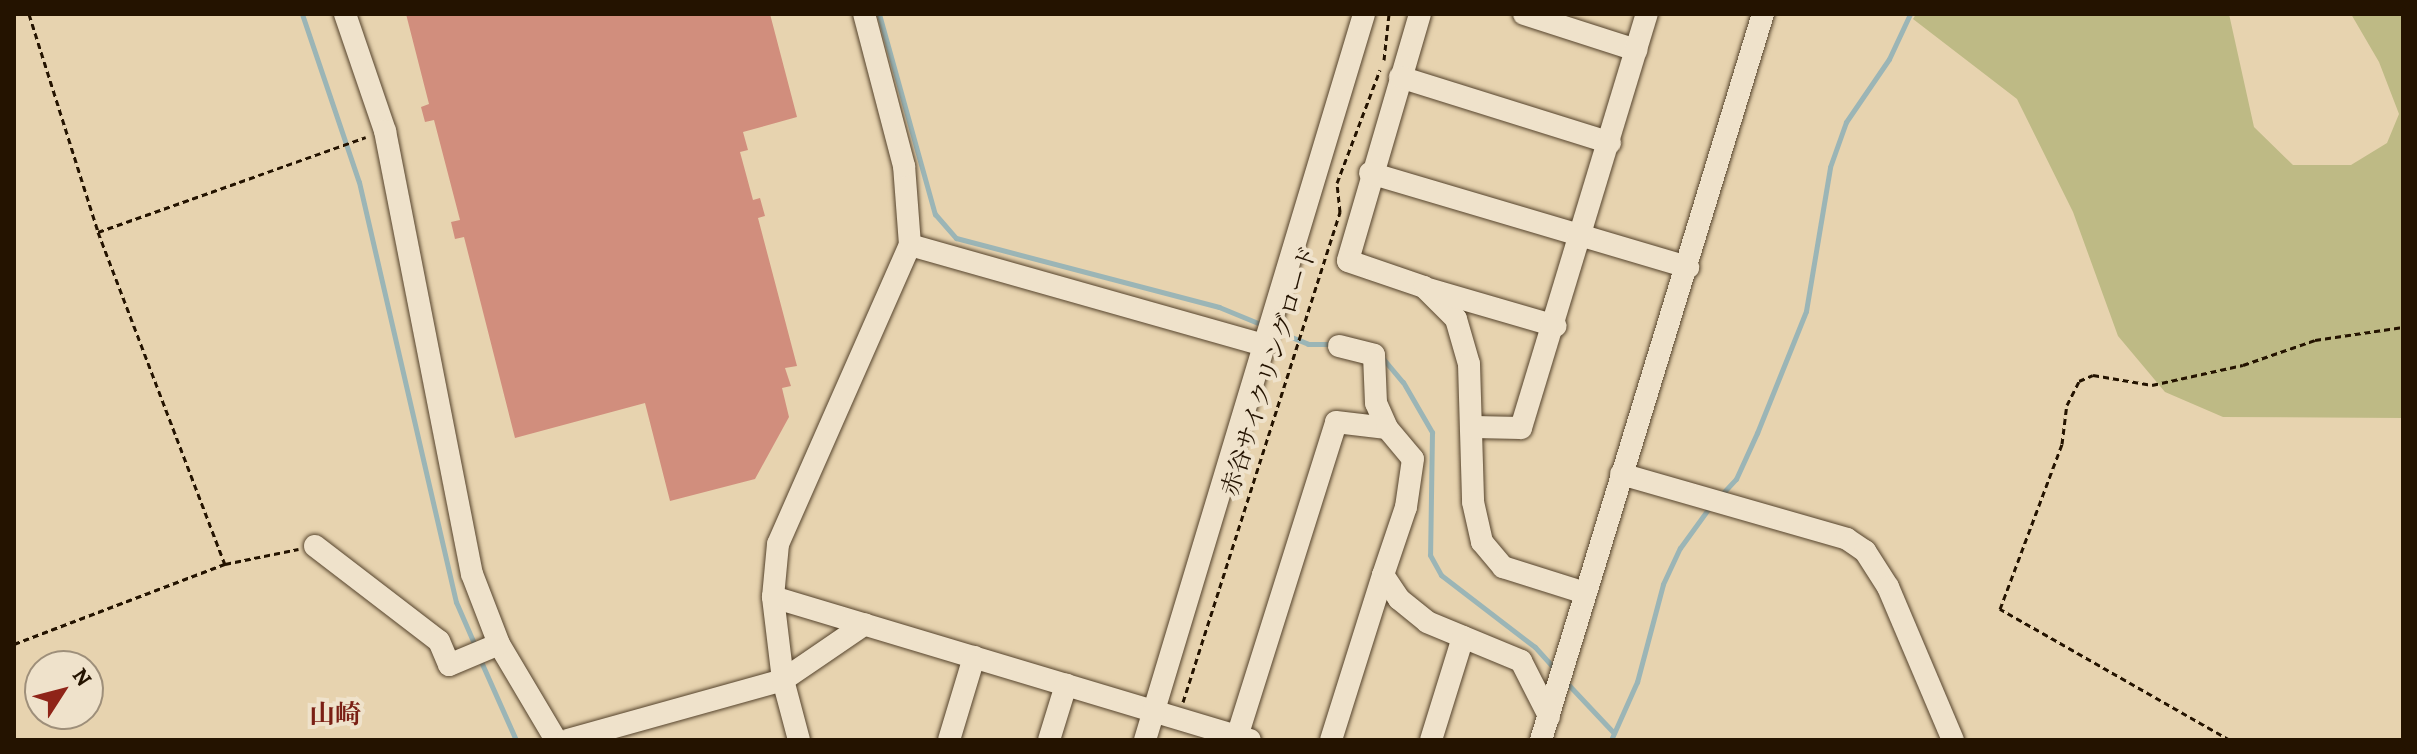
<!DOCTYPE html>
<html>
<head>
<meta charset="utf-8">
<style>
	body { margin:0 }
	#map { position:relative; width:2417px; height:754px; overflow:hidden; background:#e7d3af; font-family:Alegreya,"Noto Serif JP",serif }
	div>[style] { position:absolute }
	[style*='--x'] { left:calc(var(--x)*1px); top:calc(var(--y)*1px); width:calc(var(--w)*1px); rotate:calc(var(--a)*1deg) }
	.green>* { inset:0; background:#beba85 }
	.stream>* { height:5px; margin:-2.5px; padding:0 2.5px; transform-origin:2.5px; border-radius:2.5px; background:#9bb5b6 }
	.building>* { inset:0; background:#d18e7d }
	.path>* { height:3px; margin-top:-1.5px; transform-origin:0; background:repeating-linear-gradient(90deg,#241300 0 6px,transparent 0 10px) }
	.roads { filter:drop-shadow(0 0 2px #55432c) drop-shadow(0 0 2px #55432c) }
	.minor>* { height:22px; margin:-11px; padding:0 11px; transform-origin:11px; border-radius:11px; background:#efe2cb }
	span { translate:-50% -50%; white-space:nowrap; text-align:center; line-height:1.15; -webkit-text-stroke:8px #efe2cb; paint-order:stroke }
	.street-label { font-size:24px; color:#241300 }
	.neighbourhood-label { font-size:26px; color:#7a1f14; font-weight:700 }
	.frame { position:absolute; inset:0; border:16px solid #241300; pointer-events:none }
	.north { position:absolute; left:24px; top:650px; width:80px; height:80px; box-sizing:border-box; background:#efe2cb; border:2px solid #9e8f7a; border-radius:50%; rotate:54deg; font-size:22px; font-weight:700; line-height:32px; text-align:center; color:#241300 }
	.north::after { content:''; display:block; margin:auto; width:28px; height:36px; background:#8f2418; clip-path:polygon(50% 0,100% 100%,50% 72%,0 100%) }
</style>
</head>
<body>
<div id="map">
	<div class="green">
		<div style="clip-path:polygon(1916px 14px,2229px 14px,2254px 127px,2293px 165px,2351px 165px,2387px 143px,2399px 114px,2379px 62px,2351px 14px,2403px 14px,2403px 418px,2223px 417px,2165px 392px,2118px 336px,2073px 212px,2017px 99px,1913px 19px)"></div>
	</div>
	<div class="stream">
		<div style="--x:302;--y:14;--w:177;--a:71.3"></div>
		<div style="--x:359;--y:182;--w:431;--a:77"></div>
		<div style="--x:456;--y:602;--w:50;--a:66.5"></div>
		<div style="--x:879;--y:14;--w:208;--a:74.4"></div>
		<div style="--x:935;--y:214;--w:32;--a:49"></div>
		<div style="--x:956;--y:238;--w:272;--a:14.7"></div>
		<div style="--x:1219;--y:307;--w:50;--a:22.4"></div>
		<div style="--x:1274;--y:330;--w:37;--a:22"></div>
		<div style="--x:1308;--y:344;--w:25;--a:0"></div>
		<div style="--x:1380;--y:355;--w:35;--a:50"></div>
		<div style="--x:1403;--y:382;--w:58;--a:59.9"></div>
		<div style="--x:1432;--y:432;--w:123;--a:90.9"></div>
		<div style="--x:1430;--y:555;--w:23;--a:61"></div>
		<div style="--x:1441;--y:575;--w:118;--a:37.5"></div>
		<div style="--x:1535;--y:647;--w:31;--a:48"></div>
		<div style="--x:1721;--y:495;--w:22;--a:-47"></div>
		<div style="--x:1736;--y:479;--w:51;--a:-65.5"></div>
		<div style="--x:1757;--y:433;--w:131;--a:-68.1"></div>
		<div style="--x:1806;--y:311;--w:146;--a:-80.5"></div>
		<div style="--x:1830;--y:167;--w:48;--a:-70.4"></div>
		<div style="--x:1846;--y:122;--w:76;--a:-55.7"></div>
		<div style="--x:1889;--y:59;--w:50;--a:-65"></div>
		<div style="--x:479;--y:657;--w:91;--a:66"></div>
		<div style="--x:1565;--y:681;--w:71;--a:46.7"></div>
		<div style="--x:1611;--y:740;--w:64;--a:-65.9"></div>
		<div style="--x:1637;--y:682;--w:101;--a:-75.1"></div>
		<div style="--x:1663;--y:584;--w:40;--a:-65"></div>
		<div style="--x:1680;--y:548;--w:49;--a:-54.1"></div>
	</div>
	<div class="building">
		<div style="clip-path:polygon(406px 14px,770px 14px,797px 117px,743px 132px,748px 150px,740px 152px,753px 200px,760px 198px,765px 216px,758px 218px,797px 366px,785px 368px,791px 386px,782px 388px,789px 417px,755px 479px,670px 501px,645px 403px,515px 438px,464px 237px,455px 239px,451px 222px,460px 220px,434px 120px,425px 122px,421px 107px,429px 104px)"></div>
	</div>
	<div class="path">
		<div style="--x:29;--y:14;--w:229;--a:72.4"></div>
		<div style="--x:98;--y:232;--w:355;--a:69.1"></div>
		<div style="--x:1384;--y:60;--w:46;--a:-83.8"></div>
		<div style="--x:98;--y:232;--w:284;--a:-19.5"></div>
		<div style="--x:14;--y:644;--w:226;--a:-20.8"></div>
		<div style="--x:225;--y:564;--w:75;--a:-11.6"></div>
		<div style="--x:1183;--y:702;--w:515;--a:-72.23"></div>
		<div style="--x:1340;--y:212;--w:29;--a:-96"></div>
		<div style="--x:1337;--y:183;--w:121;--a:-69.2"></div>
		<div style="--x:2230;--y:740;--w:265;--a:-150.3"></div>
		<div style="--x:2000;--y:609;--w:176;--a:-69.4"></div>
		<div style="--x:2062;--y:444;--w:39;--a:-83"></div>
		<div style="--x:2067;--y:405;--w:27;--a:-63"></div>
		<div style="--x:2079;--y:381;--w:15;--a:-23"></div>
		<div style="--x:2093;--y:375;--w:60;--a:9.6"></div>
		<div style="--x:2152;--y:385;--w:93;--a:-12.4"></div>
		<div style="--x:2243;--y:365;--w:76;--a:-19.1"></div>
		<div style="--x:2315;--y:340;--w:89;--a:-8.4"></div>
	</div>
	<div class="roads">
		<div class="minor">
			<div style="--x:345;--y:14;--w:124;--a:71.1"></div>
			<div style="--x:385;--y:131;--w:451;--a:78.9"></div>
			<div style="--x:472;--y:574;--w:75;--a:68.9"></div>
			<div style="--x:499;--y:644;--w:112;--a:59.3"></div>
			<div style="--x:1420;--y:14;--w:257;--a:106.3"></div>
			<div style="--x:1348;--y:261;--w:80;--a:18.9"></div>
			<div style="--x:1424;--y:287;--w:45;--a:45"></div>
			<div style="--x:1456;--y:319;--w:47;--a:73.9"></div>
			<div style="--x:1469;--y:364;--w:138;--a:88.3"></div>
			<div style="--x:1473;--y:502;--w:41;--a:77.3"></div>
			<div style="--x:1482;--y:542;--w:33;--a:50"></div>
			<div style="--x:1503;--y:567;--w:86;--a:17.6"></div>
			<div style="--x:1524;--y:14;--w:118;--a:17.8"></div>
			<div style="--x:1400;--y:77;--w:220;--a:17.4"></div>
			<div style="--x:1370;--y:173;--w:332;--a:16.5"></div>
			<div style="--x:910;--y:245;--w:367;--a:15.8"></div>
			<div style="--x:1425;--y:288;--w:136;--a:16.2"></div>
			<div style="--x:1339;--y:346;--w:36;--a:14"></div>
			<div style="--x:1374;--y:355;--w:48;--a:87.6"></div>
			<div style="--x:1376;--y:403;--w:27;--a:66"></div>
			<div style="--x:1474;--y:427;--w:47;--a:1.2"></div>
			<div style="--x:1521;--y:428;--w:433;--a:-73.1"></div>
			<div style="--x:1621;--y:474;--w:235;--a:16"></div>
			<div style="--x:1847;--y:539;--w:22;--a:34"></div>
			<div style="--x:1865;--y:551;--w:43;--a:57.4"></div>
			<div style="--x:1888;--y:587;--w:166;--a:67"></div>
			<div style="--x:315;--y:546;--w:156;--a:37.5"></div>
			<div style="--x:439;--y:641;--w:26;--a:67"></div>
			<div style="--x:449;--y:665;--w:54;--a:-22.8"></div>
			<div style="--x:773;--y:597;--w:498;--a:16.7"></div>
			<div style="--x:568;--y:740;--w:223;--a:-15.6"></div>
			<div style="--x:783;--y:680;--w:99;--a:-34.3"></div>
			<div style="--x:799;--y:740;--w:62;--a:-104.9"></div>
			<div style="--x:783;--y:680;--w:84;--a:-96.9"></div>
			<div style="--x:773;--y:597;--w:53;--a:-84.6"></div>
			<div style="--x:778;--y:544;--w:327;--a:-66.2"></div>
			<div style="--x:910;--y:245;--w:79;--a:-94.3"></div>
			<div style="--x:904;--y:166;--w:157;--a:-104.7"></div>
			<div style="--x:949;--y:740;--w:87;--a:-73.2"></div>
			<div style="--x:1049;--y:740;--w:58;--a:-72.8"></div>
			<div style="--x:1145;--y:740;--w:758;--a:-73.21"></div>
			<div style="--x:1236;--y:740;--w:333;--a:-72.5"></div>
			<div style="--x:1336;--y:422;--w:51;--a:6.7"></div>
			<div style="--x:1387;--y:428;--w:40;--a:50"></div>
			<div style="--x:1413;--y:459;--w:49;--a:98.3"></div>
			<div style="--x:1406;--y:507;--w:72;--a:108.7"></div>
			<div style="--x:1383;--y:575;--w:29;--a:56"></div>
			<div style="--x:1399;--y:599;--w:36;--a:39"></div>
			<div style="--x:1427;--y:622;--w:102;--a:22.5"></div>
			<div style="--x:1521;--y:661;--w:62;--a:63"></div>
			<div style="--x:1331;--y:740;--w:173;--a:-72.5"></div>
			<div style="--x:1431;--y:740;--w:108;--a:-72.7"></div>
			<div style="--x:1541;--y:740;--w:759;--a:-73"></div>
		</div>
	</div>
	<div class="street-label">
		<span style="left:1270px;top:371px;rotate:-72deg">赤谷サイクリングロード</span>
	</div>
	<div class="neighbourhood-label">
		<span style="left:335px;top:715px">山崎</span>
	</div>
	<div class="frame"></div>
	<div class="north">N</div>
</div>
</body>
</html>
